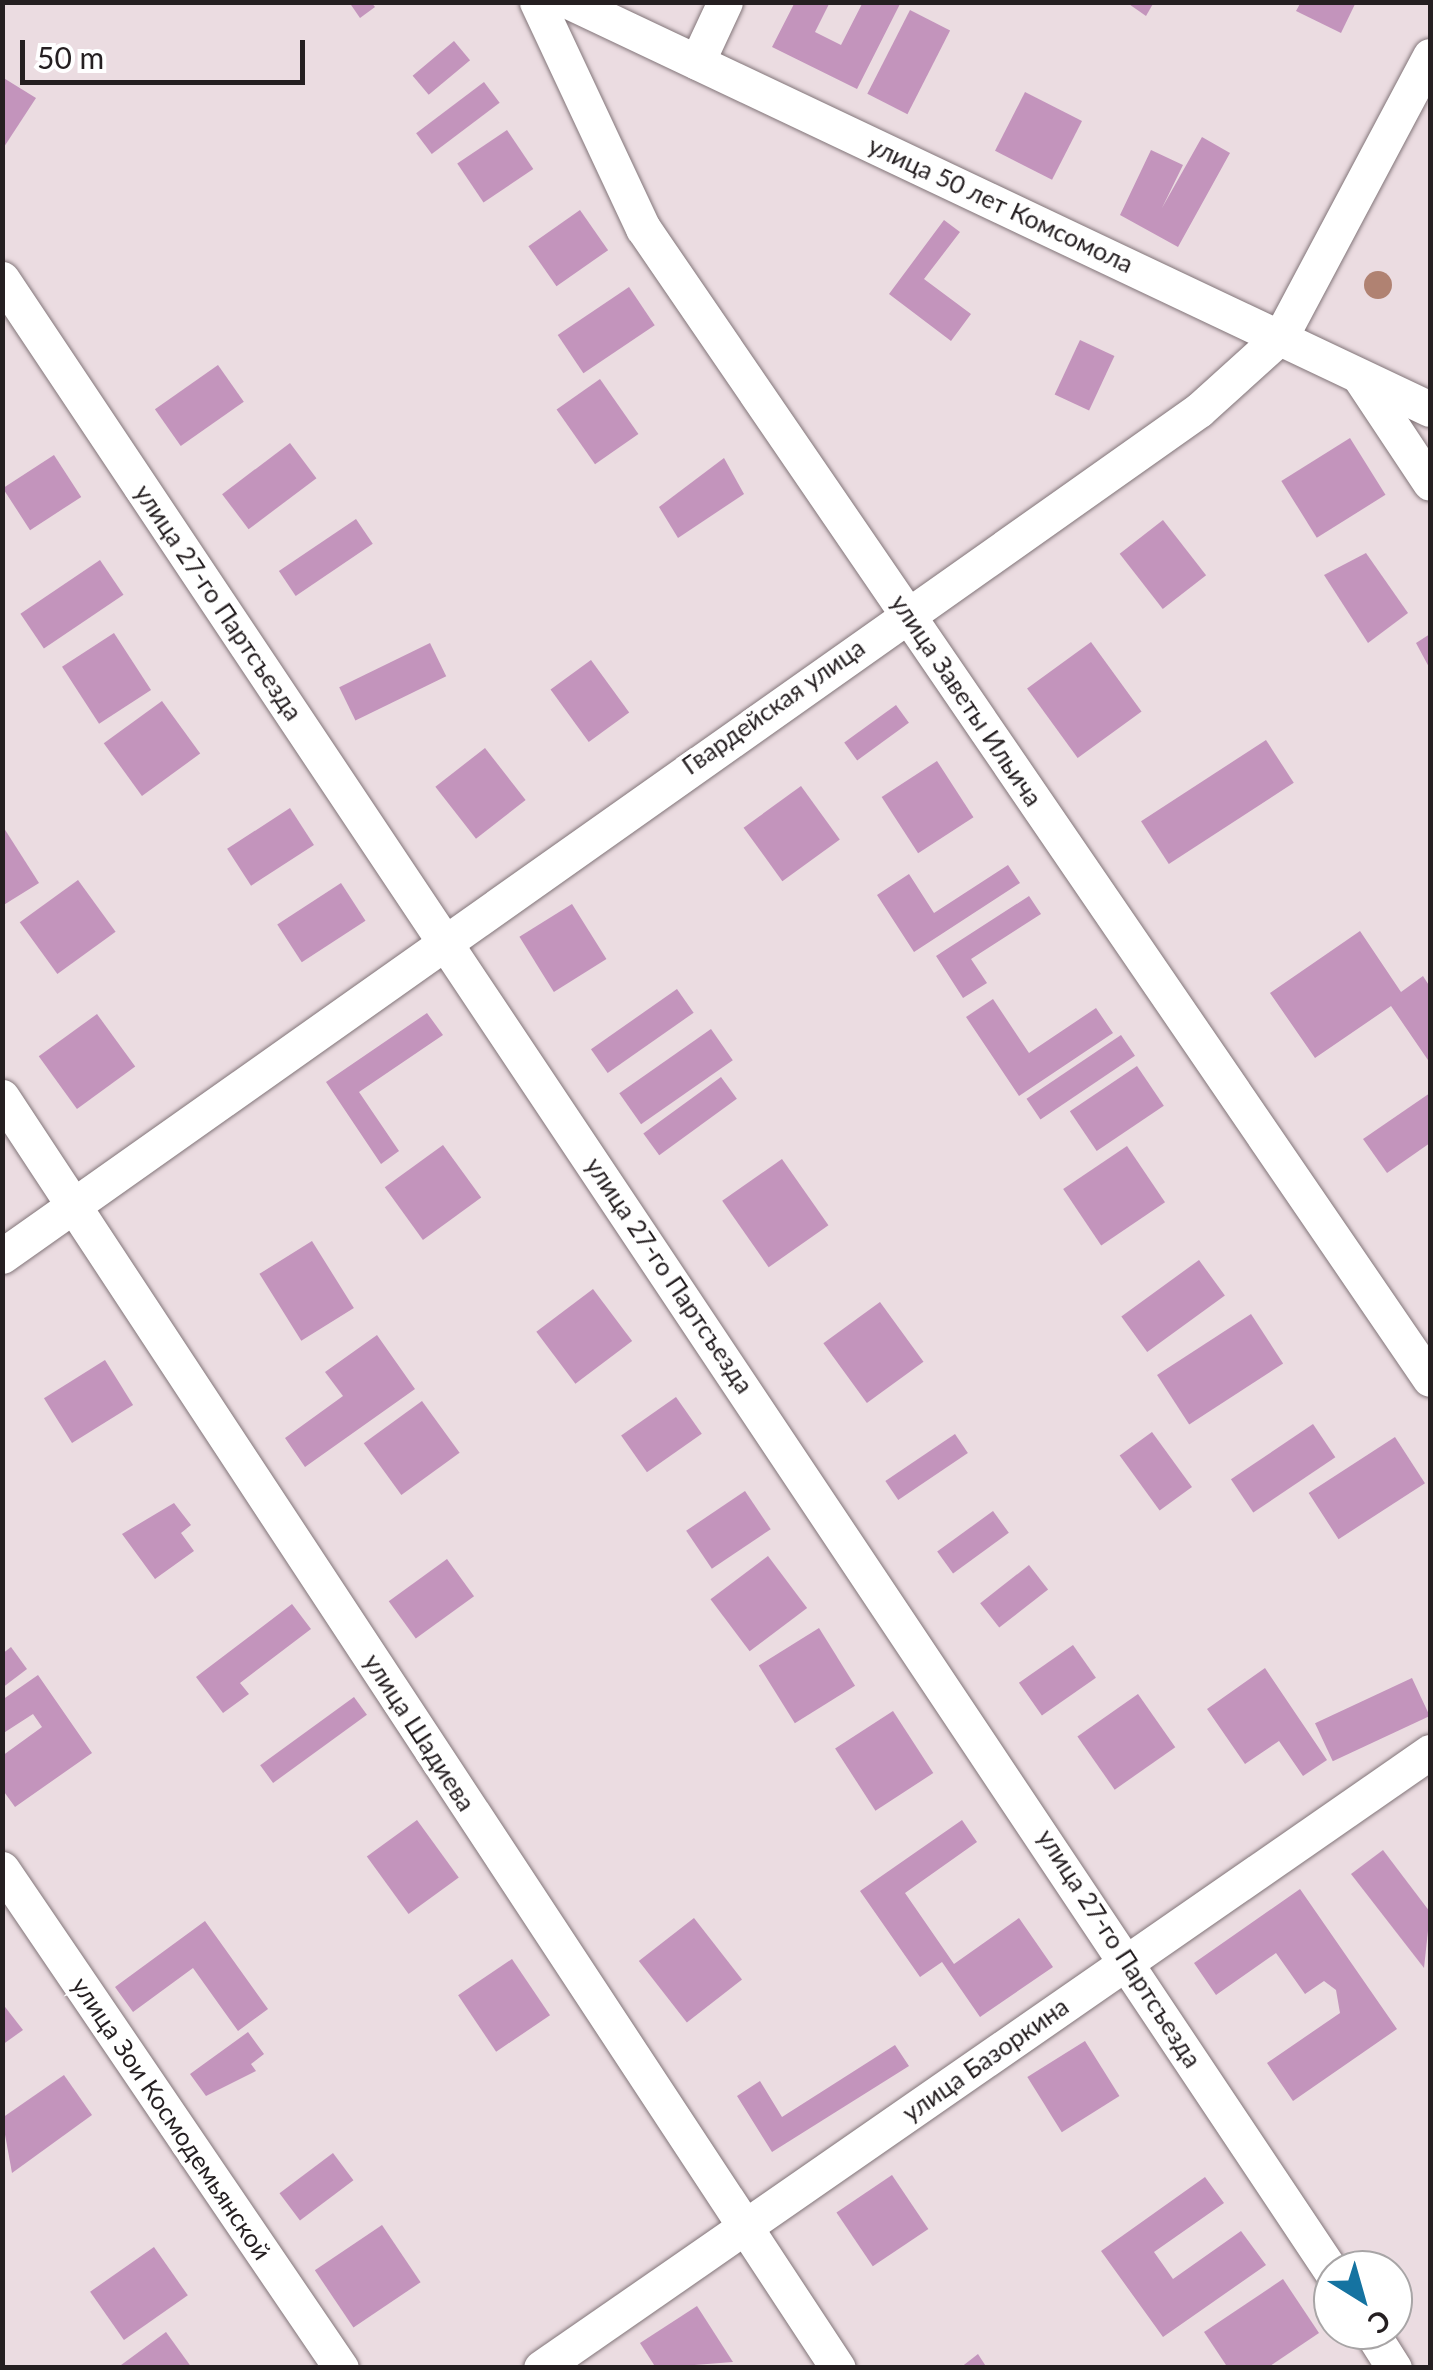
<!DOCTYPE html>
<html>
<head>
<meta charset="utf-8">
<style>
	body { margin:0 }
	#map { position:relative; width:1433px; height:2370px; overflow:hidden; background:#ebdce1; font-family:Lato,sans-serif }
	div>[style] { position:absolute }
	[style*='--x'] { left:calc(var(--x)*1px); top:calc(var(--y)*1px); width:calc(var(--w)*1px); rotate:calc(var(--a)*1deg) }
	.building>* { inset:0; background:#c394bc; transform-origin:0 0 }
	.roads { filter:drop-shadow(0 0 2px #827579) drop-shadow(0 0 2px #827579) }
	.street>* { height:35px; margin:-17.5px; padding:0 17.5px; transform-origin:17.5px; border-radius:17.5px; background:#fff }
	.trees>* { width:28px; height:28px; margin:-14px; border-radius:50%; background:#b08272 }
	span { translate:-50% -50%; white-space:nowrap; text-align:center; line-height:1.15; -webkit-text-stroke:8px #fff; paint-order:stroke }
	.street-label { font-size:25px; color:#251f21 }
	.frame { position:absolute; inset:0; border:5px solid #251f21; pointer-events:none }
	.north { position:absolute; left:1313px; top:2250px; width:100px; height:100px; box-sizing:border-box; background:#fff; border:2px solid #a8a5a6; border-radius:50%; rotate:143deg; font-size:28px; font-weight:700; line-height:40px; text-align:center; color:#251f21 }
	.north::after { content:''; display:block; margin:auto; width:35px; height:45px; background:#1573a1; clip-path:polygon(50% 0,100% 100%,50% 72%,0 100%) }
	.scale { position:absolute; left:20px; top:40px; width:285px; height:45px; box-sizing:border-box; border:5px solid #251f21; border-top:0; padding-left:12px; font-size:30px; line-height:35px; white-space:nowrap; color:#251f21; -webkit-text-stroke:8px #fff; paint-order:stroke }
</style>
</head>
<body>
<div id="map">
	<div class="building">
		<div style="clip-path:polygon(349px 2px,371px 2px,375px 7px,360px 18px)"></div>
		<div style="clip-path:polygon(795px 2px,830px 2px,815px 32px,841px 45px,863px 2px,901px 2px,857px 89px,772px 47px)"></div>
		<div style="clip-path:polygon(1126px 2px,1154px 2px,1146px 16px)"></div>
		<div style="clip-path:polygon(1301px 2px,1356px 2px,1341px 33px,1296px 11px)"></div>
		<div style="left:910px;top:10px;width:45px;height:94px;rotate:27deg"></div>
		<div style="left:454px;top:41px;width:25px;height:54px;rotate:50deg"></div>
		<div style="clip-path:polygon(2px 77px,36px 98px,2px 150px)"></div>
		<div style="left:484px;top:82px;width:26px;height:85px;rotate:53deg"></div>
		<div style="left:1025px;top:92px;width:64px;height:66px;rotate:27deg"></div>
		<div style="left:507px;top:130px;width:47px;height:60px;rotate:56deg"></div>
		<div style="clip-path:polygon(1202px 137px,1230px 153px,1178px 247px,1120px 215px,1151px 150px,1183px 165px,1162px 208px)"></div>
		<div style="left:580px;top:210px;width:49px;height:63px;rotate:55deg"></div>
		<div style="clip-path:polygon(944px 220px,960px 232px,924px 279px,971px 314px,951px 341px,889px 294px)"></div>
		<div style="left:629px;top:287px;width:46px;height:86px;rotate:56deg"></div>
		<div style="left:1080px;top:340px;width:38px;height:60px;rotate:25deg"></div>
		<div style="left:218px;top:365px;width:45px;height:77px;rotate:55deg"></div>
		<div style="left:600px;top:379px;width:67px;height:53px;rotate:55deg"></div>
		<div style="left:1350px;top:438px;width:67px;height:81px;rotate:58deg"></div>
		<div style="left:290px;top:443px;width:44px;height:85px;rotate:53deg"></div>
		<div style="left:54px;top:455px;width:50px;height:61px;rotate:57deg"></div>
		<div style="clip-path:polygon(724px 458px,744px 494px,678px 538px,659px 507px)"></div>
		<div style="left:356px;top:519px;width:30px;height:93px;rotate:56deg"></div>
		<div style="left:1163px;top:520px;width:70px;height:55px;rotate:52deg"></div>
		<div style="clip-path:polygon(1366px 553px,1408px 613px,1368px 643px,1324px 575px)"></div>
		<div style="left:100px;top:560px;width:42px;height:96px;rotate:56deg"></div>
		<div style="left:114px;top:633px;width:68px;height:62px;rotate:57deg"></div>
		<div style="clip-path:polygon(1430px 634px,1430px 669px,1416px 643px)"></div>
		<div style="left:1091px;top:642px;width:86px;height:79px;rotate:54deg"></div>
		<div style="left:430px;top:643px;width:37px;height:101px;rotate:64deg"></div>
		<div style="left:591px;top:660px;width:65px;height:50px;rotate:54deg"></div>
		<div style="left:162px;top:701px;width:65px;height:72px;rotate:54deg"></div>
		<div style="left:896px;top:705px;width:22px;height:64px;rotate:54deg"></div>
		<div style="left:1266px;top:740px;width:51px;height:149px;rotate:57deg"></div>
		<div style="left:485px;top:748px;width:66px;height:63px;rotate:52deg"></div>
		<div style="left:937px;top:761px;width:67px;height:66px;rotate:57deg"></div>
		<div style="left:801px;top:786px;width:66px;height:71px;rotate:54deg"></div>
		<div style="left:290px;top:808px;width:44px;height:75px;rotate:57deg"></div>
		<div style="clip-path:polygon(2px 825px,39px 883px,2px 906px)"></div>
		<div style="clip-path:polygon(1008px 865px,1020px 883px,914px 952px,877px 895px,909px 874px,934px 913px)"></div>
		<div style="left:78px;top:880px;width:64px;height:72px;rotate:54deg"></div>
		<div style="left:341px;top:883px;width:45px;height:76px;rotate:57deg"></div>
		<div style="clip-path:polygon(1029px 896px,1041px 914px,971px 959px,987px 983px,963px 998px,936px 956px)"></div>
		<div style="left:572px;top:904px;width:65px;height:62px;rotate:58deg"></div>
		<div style="clip-path:polygon(1360px 931px,1401px 992px,1423px 976px,1430px 987px,1430px 1063px,1391px 1006px,1315px 1058px,1270px 993px)"></div>
		<div style="left:677px;top:989px;width:29px;height:105px;rotate:55deg"></div>
		<div style="clip-path:polygon(993px 999px,1029px 1053px,1096px 1008px,1113px 1033px,1019px 1096px,966px 1017px)"></div>
		<div style="clip-path:polygon(427px 1013px,443px 1035px,359px 1092px,399px 1151px,381px 1164px,326px 1082px)"></div>
		<div style="left:97px;top:1014px;width:65px;height:72px;rotate:54deg"></div>
		<div style="left:711px;top:1029px;width:38px;height:112px;rotate:55deg"></div>
		<div style="left:1121px;top:1035px;width:25px;height:114px;rotate:56deg"></div>
		<div style="left:1137px;top:1066px;width:48px;height:81px;rotate:56deg"></div>
		<div style="left:721px;top:1077px;width:27px;height:96px;rotate:54deg"></div>
		<div style="clip-path:polygon(1430px 1093px,1430px 1143px,1387px 1173px,1363px 1139px)"></div>
		<div style="left:443px;top:1145px;width:65px;height:72px;rotate:54deg"></div>
		<div style="left:1127px;top:1146px;width:68px;height:77px;rotate:56deg"></div>
		<div style="left:782px;top:1159px;width:81px;height:73px;rotate:55deg"></div>
		<div style="left:312px;top:1241px;width:79px;height:62px;rotate:58deg"></div>
		<div style="left:1199px;top:1260px;width:44px;height:96px;rotate:54deg"></div>
		<div style="left:593px;top:1289px;width:65px;height:71px;rotate:53deg"></div>
		<div style="left:880px;top:1302px;width:74px;height:70px;rotate:54deg"></div>
		<div style="left:1251px;top:1314px;width:59px;height:112px;rotate:57deg"></div>
		<div style="clip-path:polygon(377px 1335px,415px 1389px,305px 1467px,285px 1438px,343px 1396px,325px 1372px)"></div>
		<div style="left:105px;top:1360px;width:53px;height:72px;rotate:58deg"></div>
		<div style="left:676px;top:1397px;width:45px;height:67px;rotate:55deg"></div>
		<div style="left:422px;top:1401px;width:64px;height:72px;rotate:54deg"></div>
		<div style="left:1313px;top:1424px;width:40px;height:99px;rotate:56deg"></div>
		<div style="left:1152px;top:1432px;width:68px;height:40px;rotate:54deg"></div>
		<div style="left:955px;top:1434px;width:23px;height:84px;rotate:56deg"></div>
		<div style="left:1395px;top:1437px;width:55px;height:103px;rotate:57deg"></div>
		<div style="left:745px;top:1491px;width:46px;height:71px;rotate:56deg"></div>
		<div style="clip-path:polygon(174px 1503px,191px 1525px,181px 1533px,194px 1551px,155px 1579px,122px 1534px)"></div>
		<div style="left:993px;top:1511px;width:27px;height:69px;rotate:54deg"></div>
		<div style="left:768px;top:1556px;width:65px;height:72px;rotate:53deg"></div>
		<div style="left:447px;top:1559px;width:46px;height:72px;rotate:54deg"></div>
		<div style="left:1029px;top:1565px;width:31px;height:62px;rotate:52deg"></div>
		<div style="clip-path:polygon(292px 1604px,311px 1629px,240px 1683px,249px 1694px,223px 1713px,196px 1677px)"></div>
		<div style="left:819px;top:1628px;width:68px;height:71px;rotate:58deg"></div>
		<div style="left:1073px;top:1645px;width:40px;height:66px;rotate:55deg"></div>
		<div style="clip-path:polygon(11px 1647px,27px 1669px,2px 1688px,2px 1654px)"></div>
		<div style="clip-path:polygon(1265px 1668px,1327px 1760px,1303px 1776px,1279px 1741px,1245px 1764px,1207px 1709px)"></div>
		<div style="clip-path:polygon(38px 1675px,92px 1753px,15px 1807px,2px 1789px,2px 1756px,42px 1727px,33px 1714px,2px 1734px,2px 1700px)"></div>
		<div style="left:1412px;top:1678px;width:42px;height:107px;rotate:65deg"></div>
		<div style="left:1138px;top:1694px;width:65px;height:74px;rotate:55deg"></div>
		<div style="left:354px;top:1697px;width:22px;height:116px;rotate:54deg"></div>
		<div style="left:893px;top:1711px;width:74px;height:69px;rotate:57deg"></div>
		<div style="left:417px;top:1820px;width:71px;height:62px;rotate:54deg"></div>
		<div style="clip-path:polygon(962px 1820px,977px 1842px,905px 1893px,954px 1964px,1019px 1918px,1053px 1967px,980px 2017px,942px 1962px,920px 1977px,860px 1891px)"></div>
		<div style="clip-path:polygon(1383px 1850px,1430px 1912px,1424px 1968px,1351px 1874px)"></div>
		<div style="clip-path:polygon(1300px 1889px,1397px 2029px,1293px 2101px,1267px 2063px,1340px 2013px,1336px 1990px,1324px 1981px,1305px 1994px,1276px 1953px,1216px 1995px,1194px 1963px)"></div>
		<div style="left:694px;top:1918px;width:78px;height:70px;rotate:52deg"></div>
		<div style="clip-path:polygon(205px 1921px,268px 2009px,238px 2031px,193px 1968px,133px 2012px,115px 1987px)"></div>
		<div style="left:512px;top:1959px;width:68px;height:65px;rotate:56deg"></div>
		<div style="clip-path:polygon(2px 2003px,23px 2030px,2px 2045px)"></div>
		<div style="clip-path:polygon(248px 2032px,264px 2054px,251px 2064px,256px 2071px,206px 2096px,190px 2074px)"></div>
		<div style="left:1085px;top:2041px;width:65px;height:68px;rotate:58deg"></div>
		<div style="clip-path:polygon(895px 2045px,909px 2066px,772px 2152px,737px 2096px,760px 2081px,782px 2117px)"></div>
		<div style="clip-path:polygon(64px 2075px,92px 2115px,12px 2173px,2px 2118px)"></div>
		<div style="left:333px;top:2153px;width:34px;height:67px;rotate:53deg"></div>
		<div style="left:892px;top:2175px;width:65px;height:67px;rotate:56deg"></div>
		<div style="clip-path:polygon(1205px 2177px,1224px 2203px,1154px 2252px,1173px 2279px,1241px 2231px,1266px 2265px,1163px 2337px,1101px 2251px)"></div>
		<div style="left:382px;top:2225px;width:69px;height:81px;rotate:56deg"></div>
		<div style="left:154px;top:2247px;width:59px;height:78px;rotate:55deg"></div>
		<div style="clip-path:polygon(1283px 2279px,1319px 2333px,1267px 2368px,1228px 2368px,1204px 2332px)"></div>
		<div style="clip-path:polygon(697px 2306px,733px 2362px,656px 2368px,640px 2343px)"></div>
		<div style="clip-path:polygon(166px 2332px,192px 2368px,117px 2368px)"></div>
		<div style="clip-path:polygon(978px 2354px,987px 2368px,960px 2368px)"></div>
	</div>
	<div class="roads">
		<div class="street">
			<div style="--x:537;--y:2;--w:250;--a:64.9"></div>
			<div style="--x:643;--y:228;--w:1394;--a:55.64"></div>
			<div style="--x:570;--y:2;--w:951;--a:25.33"></div>
			<div style="--x:697;--y:62;--w:66;--a:-65"></div>
			<div style="--x:2;--y:279;--w:2398;--a:56.29"></div>
			<div style="--x:1359;--y:376;--w:128;--a:56.4"></div>
			<div style="--x:2;--y:1097;--w:1521;--a:56.67"></div>
			<div style="--x:2;--y:1256;--w:1466;--a:-35.25"></div>
			<div style="--x:1199;--y:410;--w:110;--a:-42.1"></div>
			<div style="--x:1281;--y:336;--w:317;--a:-62"></div>
			<div style="--x:2;--y:1869;--w:603;--a:55.81"></div>
			<div style="--x:1370;--y:2330;--w:45;--a:57.7"></div>
			<div style="--x:541;--y:2368;--w:1082;--a:-34.72"></div>
		</div>
	</div>
	<div class="trees">
		<div style="left:1378px;top:285px"></div>
	</div>
	<div class="street-label">
		<span style="left:1001px;top:204px;rotate:25deg">улица 50 лет Комсомола</span>
		<span style="left:219px;top:602px;rotate:56deg">улица 27-го Партсъезда</span>
		<span style="left:967px;top:700px;rotate:56deg">улица Заветы Ильича</span>
		<span style="left:773px;top:706px;rotate:-35deg">Гвардейская улица</span>
		<span style="left:670px;top:1275px;rotate:56deg">улица 27-го Партсъезда</span>
		<span style="left:420px;top:1732px;rotate:57deg">улица Шадиева</span>
		<span style="left:1120px;top:1948px;rotate:57deg">улица 27-го Партсъезда</span>
		<span style="left:985px;top:2059px;rotate:-35deg">улица Базоркина</span>
		<span style="left:172px;top:2118px;rotate:56deg">улица Зои Космодемьянской</span>
	</div>
	<div class="frame"></div>
	<div class="north">С</div>
	<div class="scale">50 m</div>
</div>
</body>
</html>
